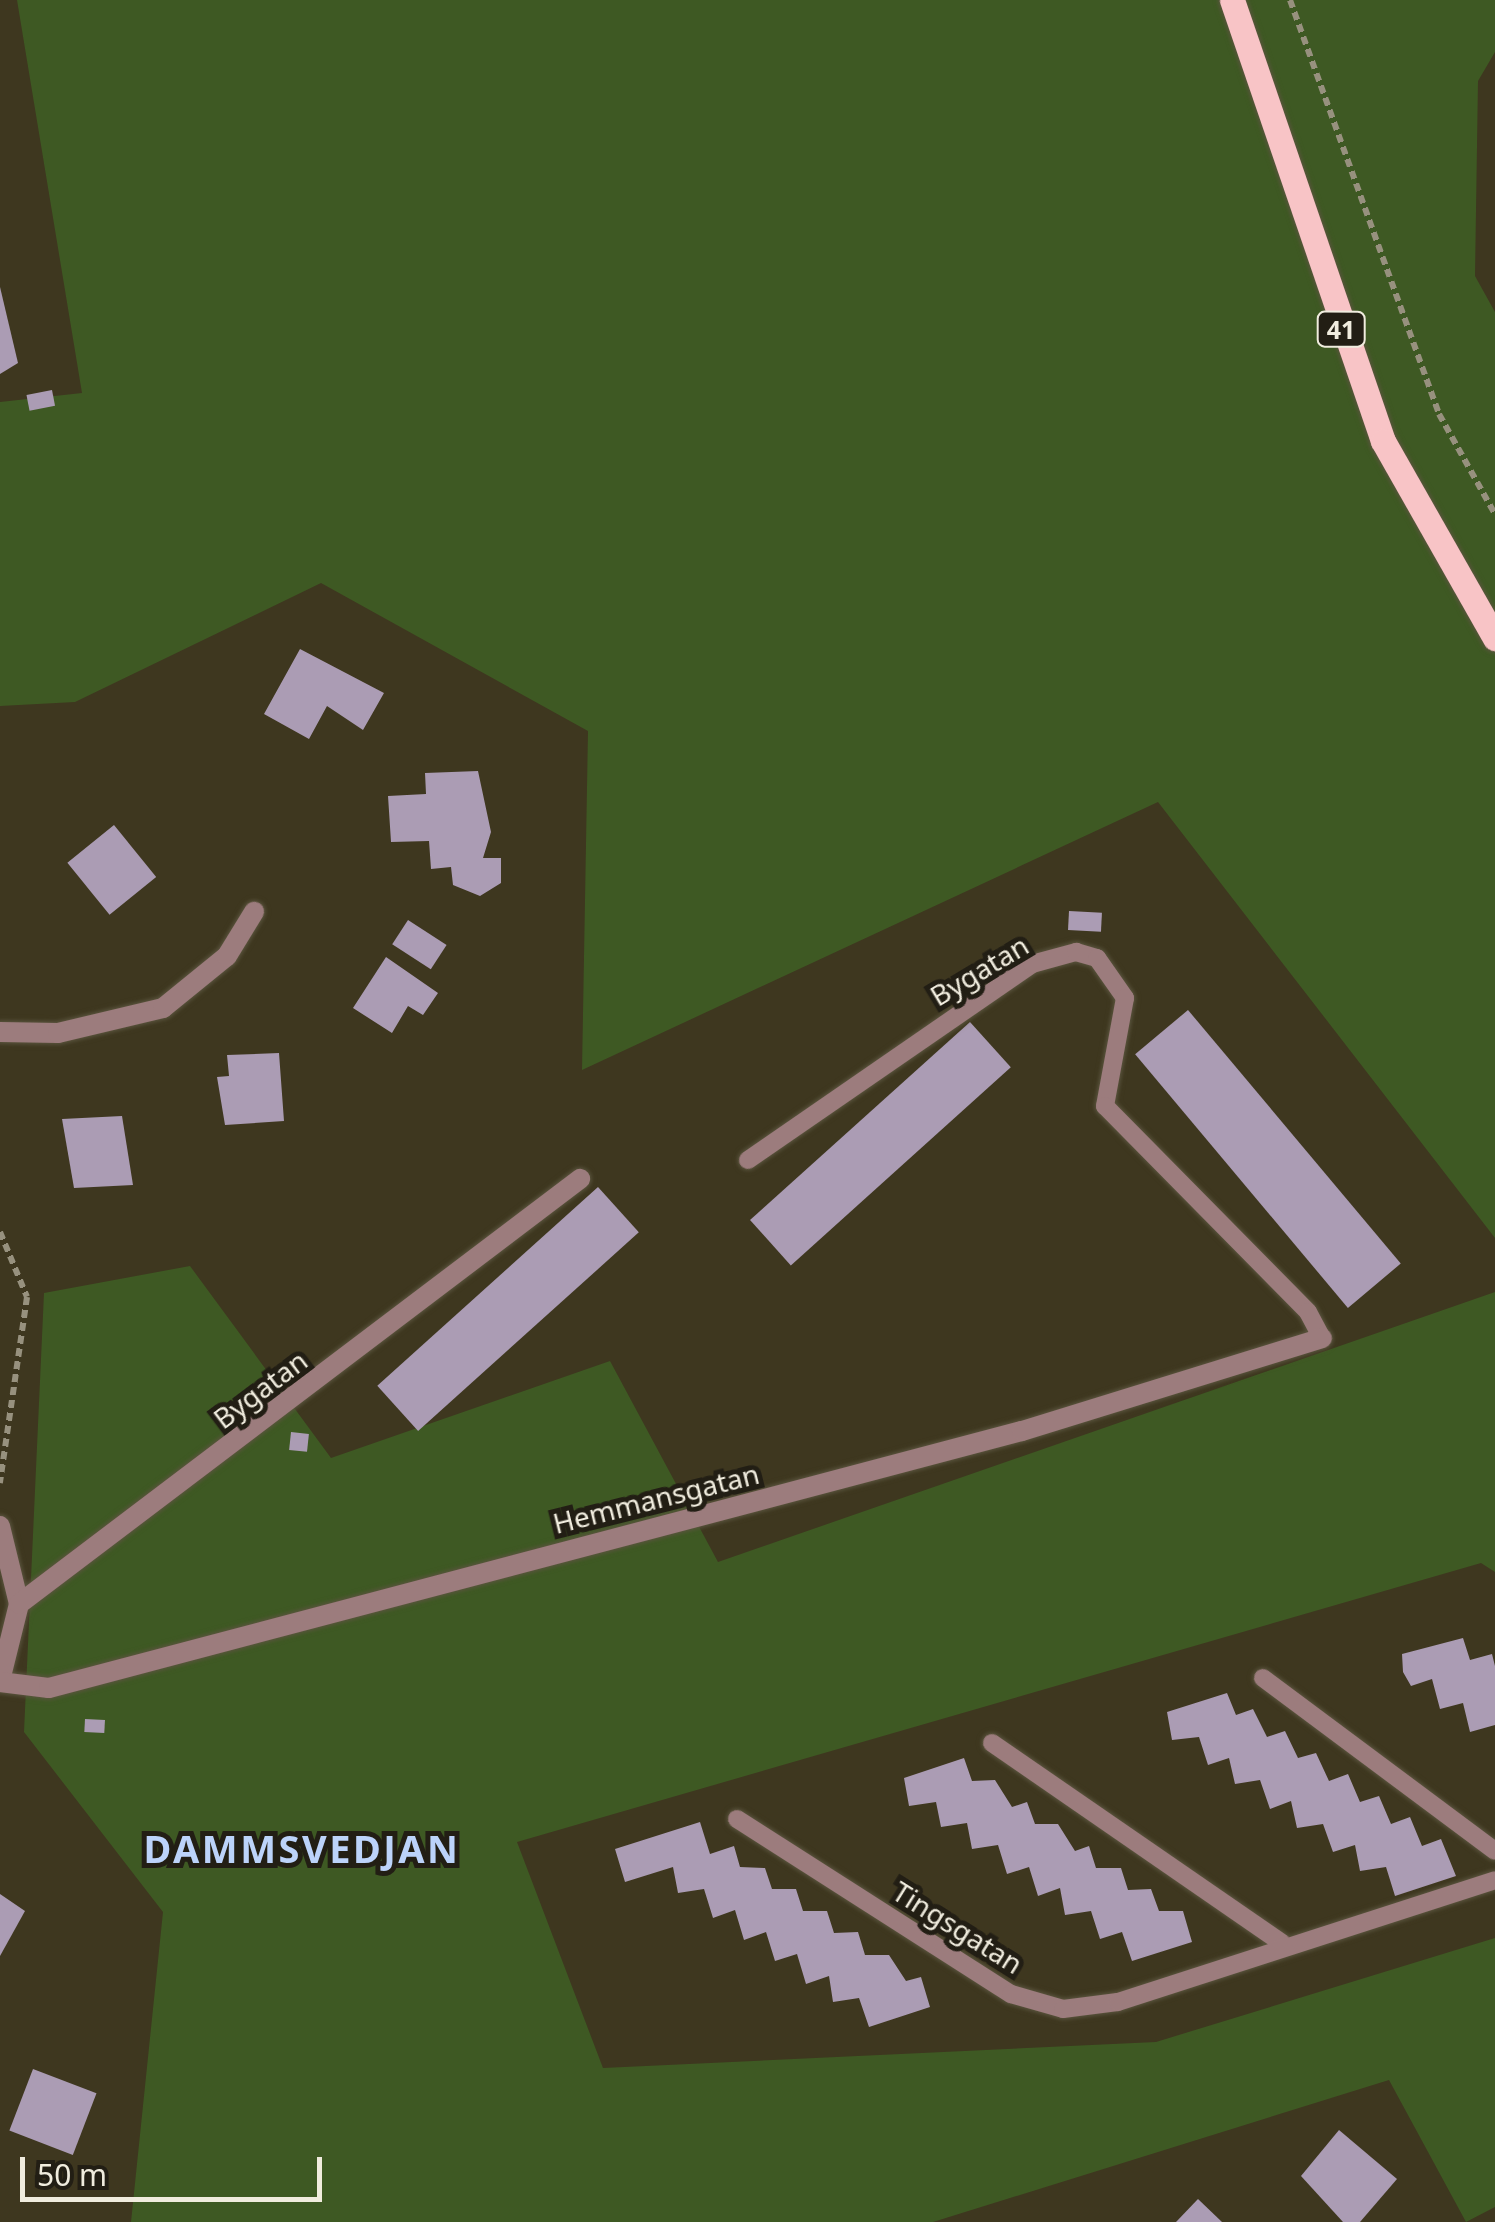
<!DOCTYPE html>
<html>
<head>
<meta charset="utf-8">
<style>
	body { margin:0 }
	#map { position:relative; width:1495px; height:2222px; overflow:hidden; background:#3e371f; font-family:"Noto Sans",sans-serif }
	div>[style] { position:absolute }
	[style*='--x'] { left:calc(var(--x)*1px); top:calc(var(--y)*1px); width:calc(var(--w)*1px); rotate:calc(var(--a)*1deg) }
	.green>* { inset:0; background:#3e5923 }
	.building>* { inset:0; background:#ab9cb4; transform-origin:0 0 }
	.path>* { height:6px; margin-top:-3px; transform-origin:0; background:repeating-linear-gradient(90deg,#97917e 0 8px,transparent 0 13px) }
	.roads { filter:drop-shadow(0 0 2px #5a543e) drop-shadow(0 0 2px #5a543e) }
	.lane>* { height:18px; margin:-9px; padding:0 9px; transform-origin:9px; border-radius:9px; background:#9c7c7d }
	.street>* { height:20px; margin:-10px; padding:0 10px; transform-origin:10px; border-radius:10px; background:#9c7c7d }
	.primary>* { height:25px; margin:-12.5px; padding:0 12.5px; transform-origin:12.5px; border-radius:12.5px; background:#f8c4c6 }
	span { translate:-50% -50%; white-space:nowrap; text-align:center; line-height:1.15; -webkit-text-stroke:10px #221e14; paint-order:stroke }
	.shield-label span { padding:2px 8px; background:#221e14; border:2px solid; border-radius:8px; -webkit-text-stroke-width:0 }
	.shield-label { font-size:25px; color:#f0ecde; font-weight:700 }
	.street-label { font-size:28px; color:#f0ecde }
	.district-label { font-size:38px; color:#bcd3fa; font-weight:700; letter-spacing:2.5px }
	.scale { position:absolute; left:20px; top:2157px; width:302px; height:45px; box-sizing:border-box; border:5px solid #f0ecde; border-top:0; padding-left:12px; font-size:30px; line-height:35px; white-space:nowrap; color:#f0ecde; -webkit-text-stroke:8px #221e14; paint-order:stroke }
</style>
</head>
<body>
<div id="map">
	<div class="green">
		<div style="clip-path:polygon(17px 0,1495px 0,1495px 52px,1478px 81px,1475px 276px,1495px 312px,1495px 1238px,1158px 802px,582px 1070px,588px 731px,321px 583px,75px 702px,0 706px,0 402px,82px 393px)"></div>
		<div style="clip-path:polygon(190px 1266px,331px 1458px,610px 1361px,718px 1562px,1495px 1292px,1495px 1572px,1481px 1563px,517px 1842px,603px 2068px,1156px 2042px,1495px 1938px,1495px 2207px,1466px 2222px,1389px 2080px,933px 2222px,131px 2222px,163px 1912px,24px 1732px,44px 1293px)"></div>
	</div>
	<div class="building">
		<div style="clip-path:polygon(0 287px,18px 363px,0 374px)"></div>
		<div style="left:52px;top:390px;width:16px;height:26px;rotate:79deg"></div>
		<div style="clip-path:polygon(300px 649px,384px 693px,363px 730px,327px 706px,309px 739px,264px 714px)"></div>
		<div style="clip-path:polygon(478px 771px,491px 832px,483px 858px,501px 858px,501px 883px,480px 896px,453px 885px,451px 867px,431px 869px,429px 841px,391px 842px,388px 796px,426px 794px,425px 773px)"></div>
		<div style="left:114px;top:825px;width:67px;height:60px;rotate:51deg"></div>
		<div style="left:1069px;top:911px;width:33px;height:19px;rotate:3deg"></div>
		<div style="left:408px;top:920px;width:46px;height:29px;rotate:33deg"></div>
		<div style="clip-path:polygon(386px 957px,438px 993px,423px 1015px,408px 1006px,392px 1033px,353px 1008px)"></div>
		<div style="left:1188px;top:1010px;width:331px;height:69px;rotate:50deg"></div>
		<div style="left:970px;top:1022px;width:61px;height:296px;rotate:48deg"></div>
		<div style="clip-path:polygon(279px 1053px,284px 1121px,225px 1125px,217px 1077px,229px 1076px,227px 1055px)"></div>
		<div style="clip-path:polygon(122px 1116px,133px 1185px,74px 1188px,62px 1119px)"></div>
		<div style="left:598px;top:1187px;width:61px;height:297px;rotate:48deg"></div>
		<div style="left:291px;top:1432px;width:18px;height:18px;rotate:6deg"></div>
		<div style="clip-path:polygon(1463px 1638px,1470px 1660px,1492px 1654px,1495px 1666px,1495px 1725px,1470px 1732px,1463px 1703px,1440px 1709px,1432px 1679px,1411px 1686px,1403px 1672px,1402px 1654px)"></div>
		<div style="clip-path:polygon(1227px 1693px,1236px 1715px,1253px 1709px,1267px 1737px,1285px 1731px,1298px 1758px,1316px 1753px,1329px 1781px,1348px 1774px,1360px 1802px,1379px 1796px,1391px 1824px,1410px 1817px,1422px 1846px,1441px 1839px,1456px 1876px,1395px 1896px,1386px 1867px,1360px 1871px,1355px 1845px,1333px 1852px,1323px 1824px,1297px 1828px,1291px 1801px,1270px 1809px,1260px 1780px,1235px 1784px,1229px 1758px,1208px 1765px,1199px 1737px,1172px 1740px,1167px 1712px)"></div>
		<div style="left:85px;top:1719px;width:20px;height:13px;rotate:3deg"></div>
		<div style="clip-path:polygon(964px 1758px,972px 1781px,995px 1780px,1012px 1807px,1027px 1802px,1035px 1824px,1058px 1824px,1075px 1851px,1089px 1846px,1096px 1868px,1121px 1868px,1128px 1890px,1151px 1889px,1159px 1911px,1183px 1911px,1192px 1942px,1132px 1961px,1122px 1932px,1100px 1939px,1091px 1911px,1065px 1915px,1060px 1888px,1038px 1896px,1029px 1867px,1007px 1874px,998px 1845px,972px 1849px,967px 1823px,941px 1827px,936px 1802px,909px 1806px,904px 1778px)"></div>
		<div style="clip-path:polygon(700px 1822px,710px 1854px,734px 1846px,740px 1867px,765px 1868px,772px 1889px,796px 1889px,803px 1911px,827px 1911px,834px 1933px,858px 1932px,865px 1955px,889px 1955px,906px 1981px,921px 1977px,930px 2007px,869px 2027px,859px 1998px,833px 2002px,829px 1976px,806px 1984px,797px 1954px,775px 1961px,766px 1932px,744px 1940px,735px 1910px,713px 1918px,704px 1889px,678px 1893px,673px 1867px,625px 1882px,615px 1849px)"></div>
		<div style="clip-path:polygon(0 1894px,25px 1911px,0 1956px)"></div>
		<div style="left:33px;top:2069px;width:68px;height:66px;rotate:21deg"></div>
		<div style="clip-path:polygon(1339px 2130px,1397px 2179px,1360px 2222px,1343px 2222px,1301px 2176px)"></div>
		<div style="clip-path:polygon(1198px 2199px,1222px 2222px,1176px 2222px)"></div>
	</div>
	<div class="path">
		<div style="--x:1290;--y:0;--w:440;--a:70.2"></div>
		<div style="--x:1439;--y:414;--w:115;--a:60.8"></div>
		<div style="--x:0;--y:1232;--w:70;--a:67.4"></div>
		<div style="--x:27;--y:1297;--w:188;--a:98.3"></div>
	</div>
	<div class="roads">
		<div class="lane">
			<div style="--x:748;--y:1160;--w:345;--a:-34.6"></div>
			<div style="--x:1032;--y:964;--w:46;--a:-15.3"></div>
			<div style="--x:1076;--y:952;--w:22;--a:16"></div>
			<div style="--x:1097;--y:958;--w:49;--a:55"></div>
			<div style="--x:1125;--y:998;--w:110;--a:100.5"></div>
			<div style="--x:1105;--y:1106;--w:289;--a:45.4"></div>
			<div style="--x:1308;--y:1312;--w:30;--a:62"></div>
			<div style="--x:1263;--y:1678;--w:289;--a:36.7"></div>
			<div style="--x:992;--y:1743;--w:352;--a:34.6"></div>
			<div style="--x:737;--y:1819;--w:325;--a:32.6"></div>
			<div style="--x:1011;--y:1994;--w:54;--a:16.1"></div>
			<div style="--x:1063;--y:2009;--w:55;--a:-7.3"></div>
			<div style="--x:1118;--y:2002;--w:396;--a:-17.9"></div>
		</div>
		<div class="street">
			<div style="--x:0;--y:1032;--w:58;--a:1"></div>
			<div style="--x:58;--y:1033;--w:108;--a:-13.4"></div>
			<div style="--x:163;--y:1008;--w:82;--a:-39.1"></div>
			<div style="--x:227;--y:956;--w:52;--a:-58.5"></div>
			<div style="--x:0;--y:1526;--w:80;--a:76.3"></div>
			<div style="--x:19;--y:1604;--w:79;--a:103.9"></div>
			<div style="--x:19;--y:1604;--w:704;--a:-37.15"></div>
			<div style="--x:0;--y:1682;--w:49;--a:7"></div>
			<div style="--x:49;--y:1688;--w:1006;--a:-14.8"></div>
			<div style="--x:1022;--y:1431;--w:314;--a:-17.2"></div>
		</div>
		<div class="primary">
			<div style="--x:1232;--y:0;--w:466;--a:71.1"></div>
			<div style="--x:1383;--y:441;--w:227;--a:60.4"></div>
		</div>
	</div>
	<div class="shield-label">
		<span style="left:1341px;top:329px">41</span>
	</div>
	<div class="street-label">
		<span style="left:979px;top:970px;rotate:-31deg">Bygatan</span>
		<span style="left:260px;top:1389px;rotate:-37deg">Bygatan</span>
		<span style="left:656px;top:1498px;rotate:-14deg">Hemmansgatan</span>
		<span style="left:958px;top:1927px;rotate:32deg">Tingsgatan</span>
	</div>
	<div class="district-label">
		<span style="left:302px;top:1849px">DAMMSVEDJAN</span>
	</div>
	<div class="scale">50 m</div>
</div>
</body>
</html>
